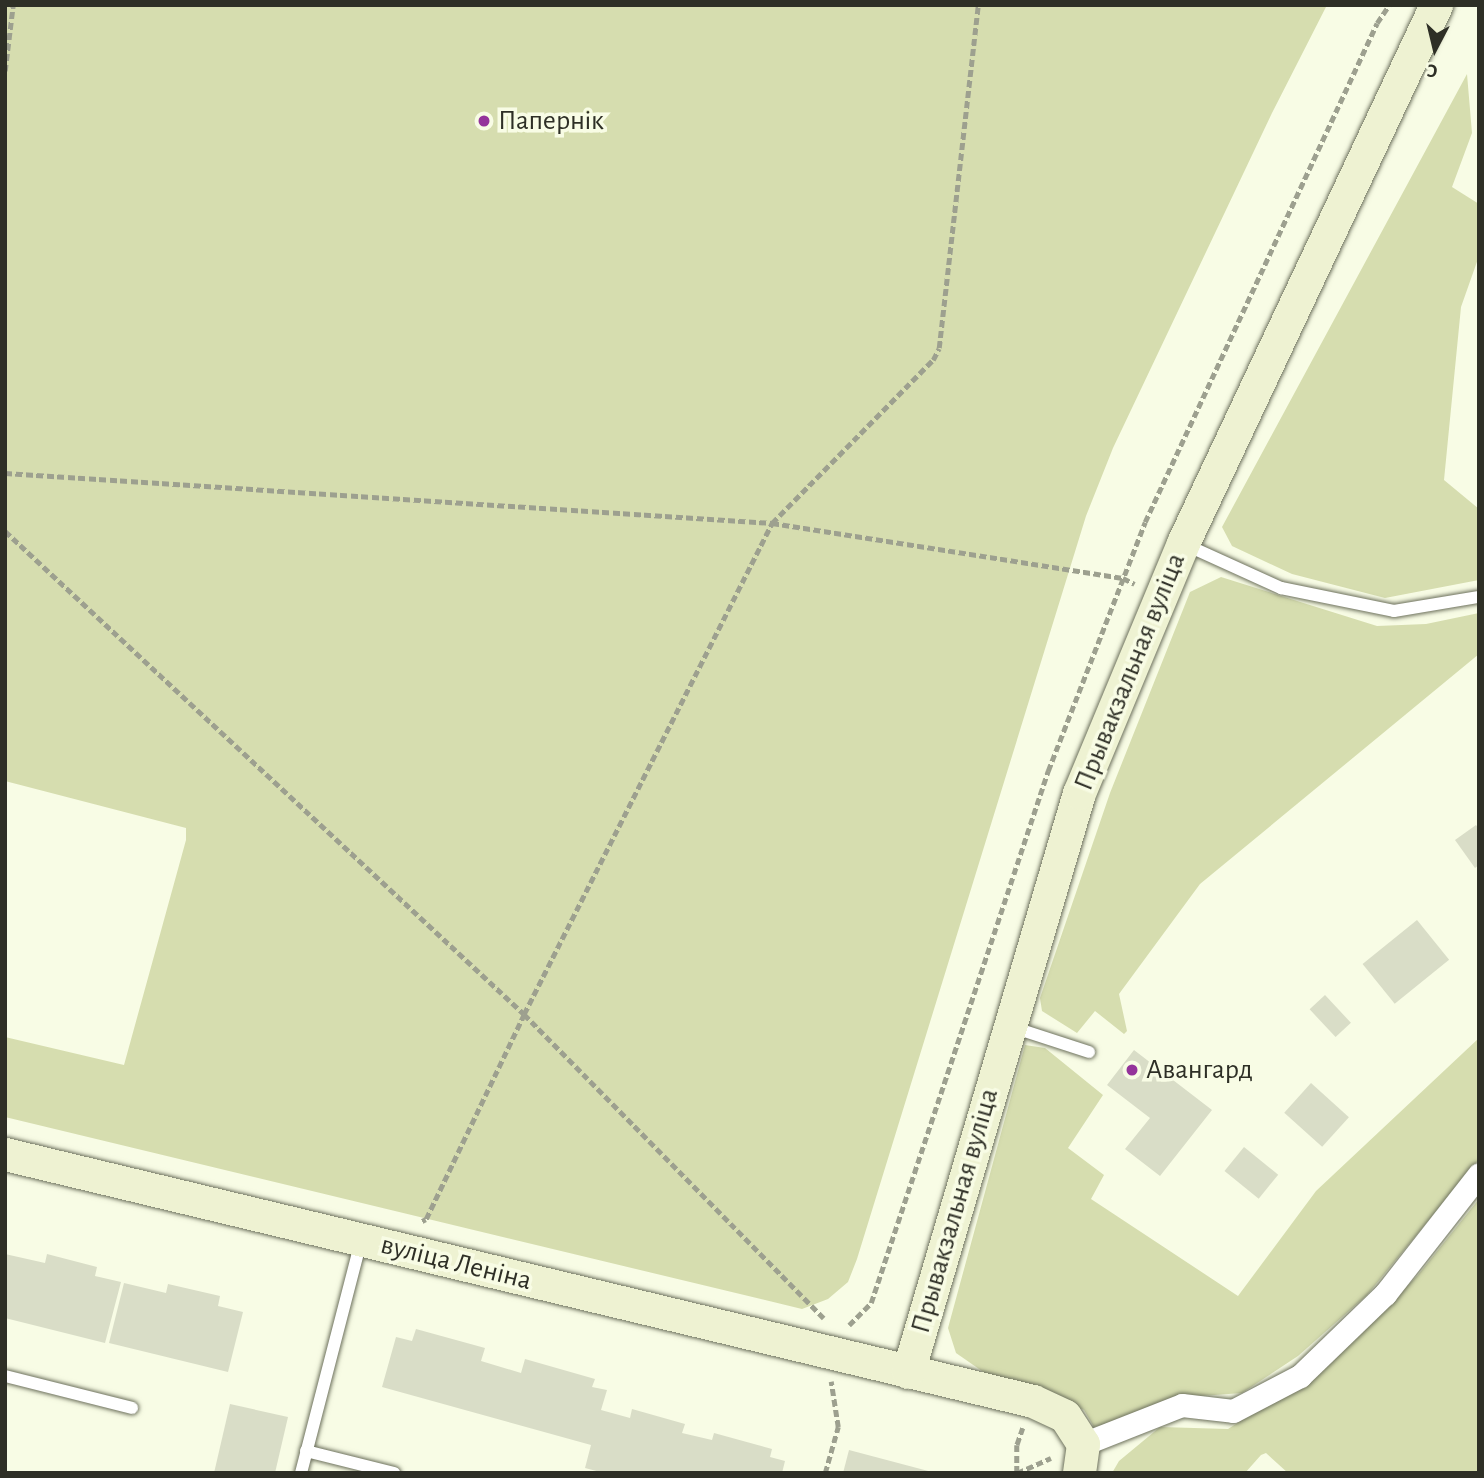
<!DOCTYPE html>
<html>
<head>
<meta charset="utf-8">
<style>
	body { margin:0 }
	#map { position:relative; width:1484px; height:1478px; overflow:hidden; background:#f8fce5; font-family:"Alegreya Sans",sans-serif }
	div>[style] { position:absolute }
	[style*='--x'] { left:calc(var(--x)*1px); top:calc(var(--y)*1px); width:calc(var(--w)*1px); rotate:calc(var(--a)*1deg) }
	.green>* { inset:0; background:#d6ddaf }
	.building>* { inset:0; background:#d9ddc7; transform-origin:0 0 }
	.path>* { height:4.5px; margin-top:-2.25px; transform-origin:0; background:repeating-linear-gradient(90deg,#9da08f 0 7px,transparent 0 10.5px) }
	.roads { filter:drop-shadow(0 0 2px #6d715d) drop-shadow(0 0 2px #6d715d) }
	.lane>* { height:12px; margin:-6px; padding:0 6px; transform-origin:6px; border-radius:6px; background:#fff }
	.street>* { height:23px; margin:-11.5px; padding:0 11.5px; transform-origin:11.5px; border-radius:11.5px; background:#fff }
	.secondary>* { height:33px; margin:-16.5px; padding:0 16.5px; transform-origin:16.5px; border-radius:16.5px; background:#eef2d2 }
	.dots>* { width:19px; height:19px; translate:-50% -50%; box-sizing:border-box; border:4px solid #f8fce5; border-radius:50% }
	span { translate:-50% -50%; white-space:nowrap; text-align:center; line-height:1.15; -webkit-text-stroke:7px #f8fce5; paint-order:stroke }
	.poi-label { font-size:28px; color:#2e2f26 }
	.left { translate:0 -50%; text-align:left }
	.street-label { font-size:28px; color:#2e2f26 }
	.frame { position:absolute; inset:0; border:7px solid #2e2f26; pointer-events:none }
	.north { position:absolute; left:1400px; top:14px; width:70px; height:70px; -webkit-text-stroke:5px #f8fce5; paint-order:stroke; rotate:187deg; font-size:19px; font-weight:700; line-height:28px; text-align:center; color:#2e2f26 }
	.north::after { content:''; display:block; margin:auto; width:24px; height:32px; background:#2e2f26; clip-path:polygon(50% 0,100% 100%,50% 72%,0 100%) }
</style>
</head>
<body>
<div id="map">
	<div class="green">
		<div style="clip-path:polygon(5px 5px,1327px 5px,1272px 113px,1113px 448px,1086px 516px,857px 1259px,848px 1282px,828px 1299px,802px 1309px,5px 1117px,5px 1037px,124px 1065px,186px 840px,186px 828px,5px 781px)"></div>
		<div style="clip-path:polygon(1467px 74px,1472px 133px,1452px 187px,1479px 204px,1479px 256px,1461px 307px,1444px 480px,1479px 509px,1479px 580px,1385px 598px,1292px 574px,1232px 546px,1222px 527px)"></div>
		<div style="clip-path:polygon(1221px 577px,1377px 626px,1426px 624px,1479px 613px,1479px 654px,1200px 884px,1119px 994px,1127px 1031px,1124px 1034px,1095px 1011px,1077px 1033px,1042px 1011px,1040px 998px,1110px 793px,1190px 592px)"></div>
		<div style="clip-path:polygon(1479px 1038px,1479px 1159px,1367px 1295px,1298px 1356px,1242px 1393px,1173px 1398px,1119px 1421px,1094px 1427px,1084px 1410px,1046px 1392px,992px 1378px,956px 1353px,948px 1328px,1025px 1045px,1045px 1048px,1103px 1095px,1068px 1148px,1104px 1175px,1091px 1199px,1238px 1296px,1316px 1191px)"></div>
		<div style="clip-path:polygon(1479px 1199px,1479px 1473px,1288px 1473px,1266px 1453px,1261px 1455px,1245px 1473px,1112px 1473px,1119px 1461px,1160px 1427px,1228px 1429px,1329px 1365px,1418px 1275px)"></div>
	</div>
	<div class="building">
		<div style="clip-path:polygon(1476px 825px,1479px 829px,1479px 865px,1475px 868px,1455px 840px)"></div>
		<div style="left:1417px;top:920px;width:51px;height:70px;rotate:51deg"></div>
		<div style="left:1325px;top:995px;width:38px;height:21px;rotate:47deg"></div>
		<div style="clip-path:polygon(1134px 1050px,1212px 1110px,1160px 1176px,1125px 1149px,1150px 1118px,1107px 1085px)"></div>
		<div style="left:1311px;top:1083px;width:51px;height:40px;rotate:42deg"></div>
		<div style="left:1244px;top:1147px;width:44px;height:31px;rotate:39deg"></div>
		<div style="clip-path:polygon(5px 1254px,45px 1263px,47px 1254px,97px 1267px,95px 1276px,121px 1282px,105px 1343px,5px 1318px)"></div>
		<div style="clip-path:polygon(124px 1283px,166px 1293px,168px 1284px,220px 1296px,218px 1306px,243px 1312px,228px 1372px,109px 1343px)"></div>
		<div style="clip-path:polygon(416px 1329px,485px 1348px,481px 1361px,521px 1373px,525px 1359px,595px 1379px,592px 1387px,607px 1390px,601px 1410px,630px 1418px,632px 1409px,685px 1424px,682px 1433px,712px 1440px,714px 1433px,772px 1449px,770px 1457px,785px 1461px,782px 1473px,604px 1473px,585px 1468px,591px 1445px,382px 1387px,396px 1337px,412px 1341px)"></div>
		<div style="clip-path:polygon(230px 1404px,288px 1417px,275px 1473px,214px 1473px)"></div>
		<div style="clip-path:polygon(849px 1450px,932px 1472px,932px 1473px,843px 1473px)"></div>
	</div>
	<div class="path">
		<div style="--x:5;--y:71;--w:66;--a:-83.1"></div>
		<div style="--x:5;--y:473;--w:769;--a:3.73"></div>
		<div style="--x:772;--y:523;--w:355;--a:8.9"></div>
		<div style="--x:1123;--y:578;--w:13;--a:27"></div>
		<div style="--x:5;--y:531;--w:709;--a:42.94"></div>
		<div style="--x:524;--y:1014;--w:427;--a:45.4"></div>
		<div style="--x:422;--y:1221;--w:4;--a:-27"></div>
		<div style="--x:426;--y:1219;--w:227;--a:-64.4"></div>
		<div style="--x:524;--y:1014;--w:550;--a:-63.2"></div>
		<div style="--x:772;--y:523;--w:229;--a:-45.4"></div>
		<div style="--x:933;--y:360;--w:13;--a:-63"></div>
		<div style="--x:939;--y:348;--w:345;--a:-83.5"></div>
		<div style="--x:849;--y:1325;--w:31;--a:-45"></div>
		<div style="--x:871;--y:1303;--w:561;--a:-71.6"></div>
		<div style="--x:1048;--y:771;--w:267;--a:-68.7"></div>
		<div style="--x:1145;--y:522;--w:550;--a:-65.06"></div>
		<div style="--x:1377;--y:23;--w:22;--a:-56"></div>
		<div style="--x:1023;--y:1428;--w:18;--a:109"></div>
		<div style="--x:1017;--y:1445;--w:28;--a:90"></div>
		<div style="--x:1017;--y:1473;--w:37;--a:-24"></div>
		<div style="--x:825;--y:1473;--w:48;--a:-74.2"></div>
		<div style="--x:838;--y:1427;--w:46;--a:-98.8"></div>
	</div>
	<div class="roads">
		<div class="lane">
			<div style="--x:1184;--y:544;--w:107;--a:24.4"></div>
			<div style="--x:1281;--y:588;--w:115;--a:11.5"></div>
			<div style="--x:1394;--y:611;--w:86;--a:-9.4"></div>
			<div style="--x:1012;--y:1027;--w:81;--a:18"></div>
			<div style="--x:5;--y:1376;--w:131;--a:14.1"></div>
			<div style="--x:306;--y:1451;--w:91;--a:14"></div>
			<div style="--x:301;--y:1473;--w:240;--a:-75.5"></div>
		</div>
		<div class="street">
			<div style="--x:1083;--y:1444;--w:106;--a:-21.5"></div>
			<div style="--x:1182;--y:1405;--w:51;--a:6.7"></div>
			<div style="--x:1233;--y:1411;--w:76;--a:-27.6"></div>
			<div style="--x:1300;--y:1376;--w:118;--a:-44"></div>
			<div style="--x:1385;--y:1294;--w:152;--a:-51.9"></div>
		</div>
		<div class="secondary">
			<div style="--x:5;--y:1154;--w:1057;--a:13.51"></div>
			<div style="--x:1033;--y:1401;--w:35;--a:25"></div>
			<div style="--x:1065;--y:1416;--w:33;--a:57"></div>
			<div style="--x:1083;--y:1444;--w:29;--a:98"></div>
			<div style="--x:908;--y:1372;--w:604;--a:-73.55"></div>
			<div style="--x:1079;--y:793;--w:271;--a:-67.4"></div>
			<div style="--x:1183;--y:543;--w:595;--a:-64.81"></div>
		</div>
	</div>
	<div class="dots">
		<div style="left:484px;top:121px;background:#94339b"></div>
		<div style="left:1132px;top:1070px;background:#94339b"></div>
	</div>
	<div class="poi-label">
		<span class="left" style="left:498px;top:121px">Папернік</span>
		<span class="left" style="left:1146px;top:1070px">Авангард</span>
	</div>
	<div class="street-label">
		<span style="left:1130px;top:672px;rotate:-68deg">Прывакзальная вуліца</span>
		<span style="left:955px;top:1211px;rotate:-74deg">Прывакзальная вуліца</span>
		<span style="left:456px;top:1263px;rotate:14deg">вуліца Леніна</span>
	</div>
	<div class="frame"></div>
	<div class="north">С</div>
</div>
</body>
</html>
